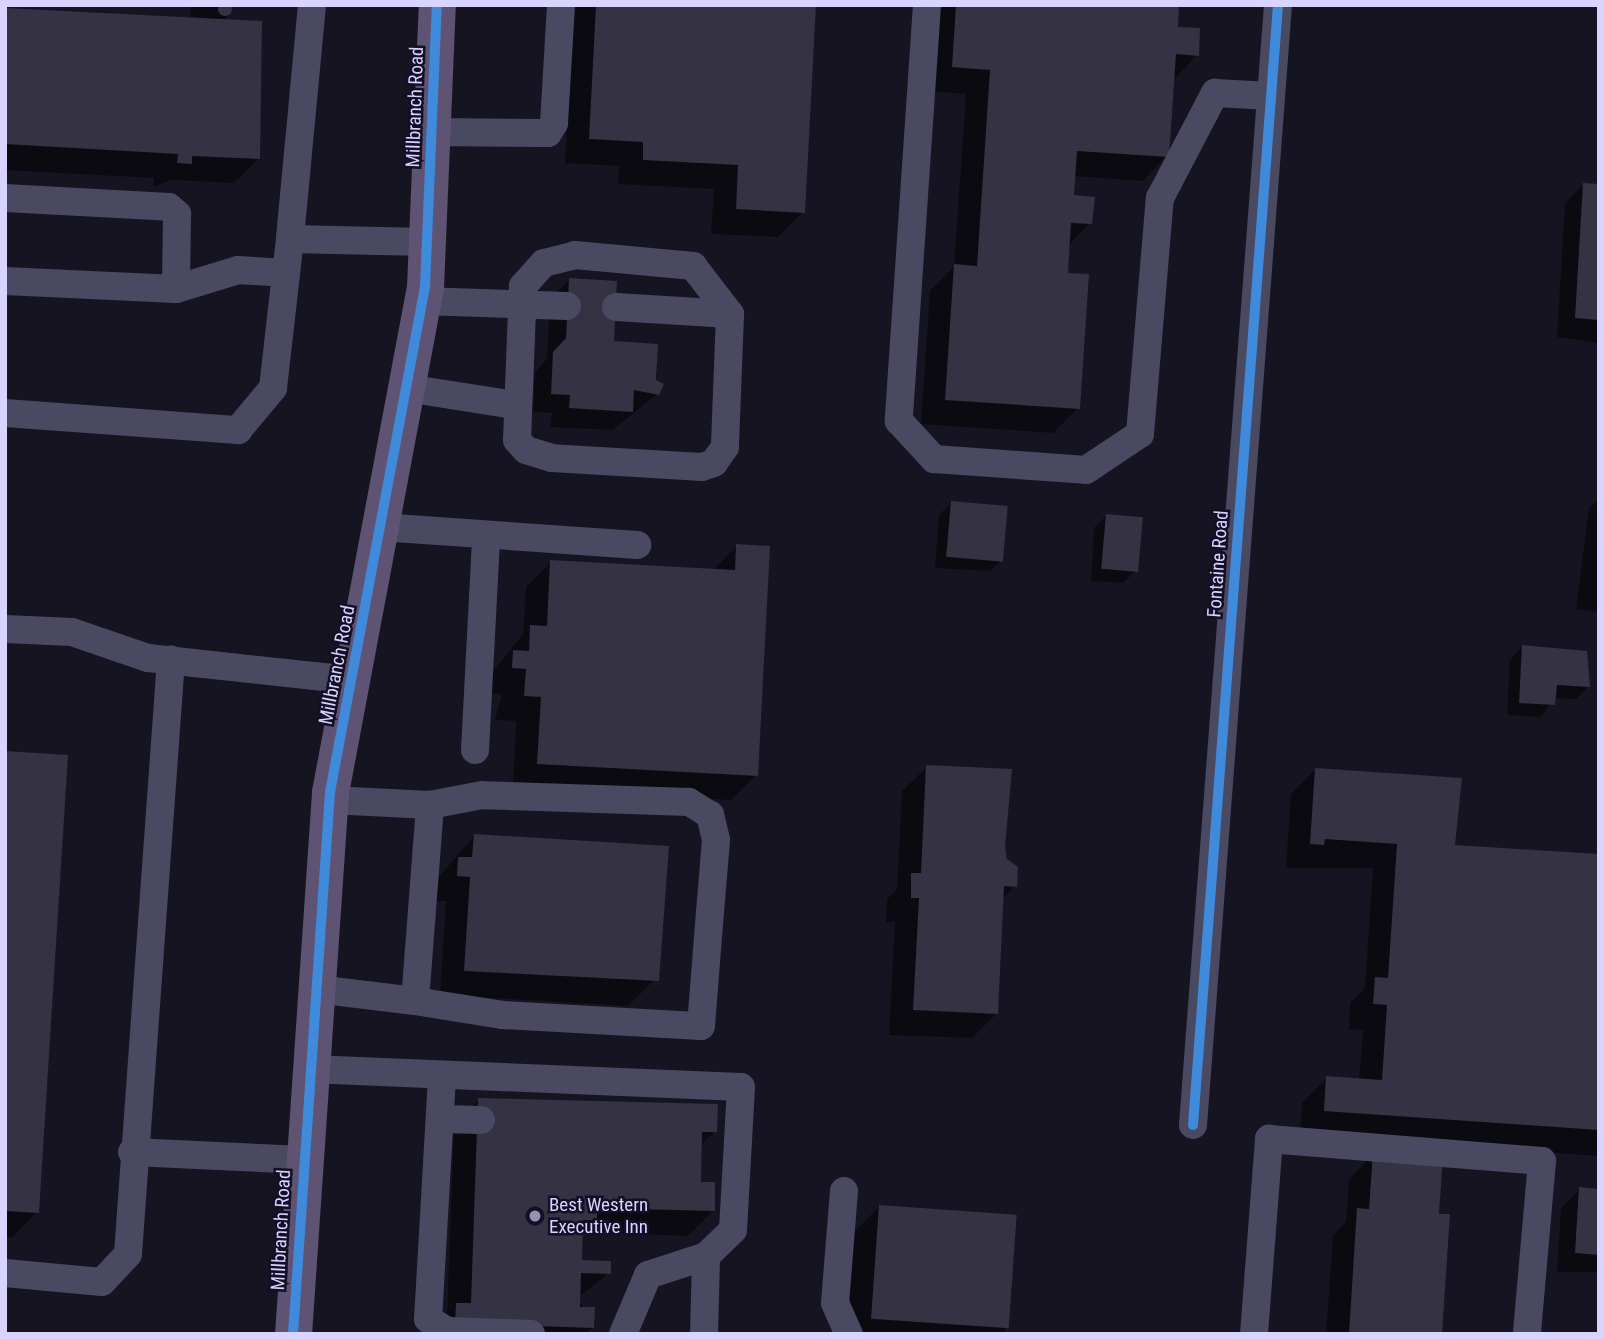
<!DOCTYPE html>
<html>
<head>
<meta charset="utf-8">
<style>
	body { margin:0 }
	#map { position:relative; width:1604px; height:1339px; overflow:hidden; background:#161421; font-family:"Roboto Condensed",sans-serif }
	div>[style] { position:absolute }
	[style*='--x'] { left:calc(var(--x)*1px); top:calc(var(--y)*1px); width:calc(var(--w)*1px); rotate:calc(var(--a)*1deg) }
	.shadow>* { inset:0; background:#0007 }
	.building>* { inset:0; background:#343243; transform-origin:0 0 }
	.round { border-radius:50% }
	.minor-tunnel>* { height:28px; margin-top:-14px; transform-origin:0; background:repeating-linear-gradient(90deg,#333142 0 28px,transparent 0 42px) }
	.minor>* { height:28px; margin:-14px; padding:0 14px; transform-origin:14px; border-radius:14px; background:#4a4962 }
	.major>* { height:37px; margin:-18.5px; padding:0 18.5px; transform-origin:18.5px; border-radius:18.5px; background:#5e5373 }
	.cycleway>* { height:10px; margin:-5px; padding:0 5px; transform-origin:5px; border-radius:5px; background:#408adc }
	.dots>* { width:19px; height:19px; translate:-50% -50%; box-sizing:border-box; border:4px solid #130f26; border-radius:50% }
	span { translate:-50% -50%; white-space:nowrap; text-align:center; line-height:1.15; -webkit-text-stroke:5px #130f26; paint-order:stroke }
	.street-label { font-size:19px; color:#d9d4ff }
	.poi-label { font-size:19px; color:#d9d4ff }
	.left { translate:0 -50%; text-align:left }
	.frame { position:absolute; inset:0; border:7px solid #d9d4ff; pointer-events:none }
</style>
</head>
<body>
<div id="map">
	<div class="shadow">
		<div style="clip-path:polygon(191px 5px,234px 5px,224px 21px,259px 158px,234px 183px,172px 180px,153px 187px,154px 178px,5px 170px,5px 9px,190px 19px)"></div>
		<div style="clip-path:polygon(573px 5px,815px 5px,803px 212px,778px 237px,711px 234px,714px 189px,618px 184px,619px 166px,565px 163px)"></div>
		<div style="clip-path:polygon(943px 5px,1177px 5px,1176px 28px,1197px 55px,1173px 80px,1167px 156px,1143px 181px,1074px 176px,1073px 196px,1090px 223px,1068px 246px,1066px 274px,1078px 408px,1053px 433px,921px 424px,930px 291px,954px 266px,966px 94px,928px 91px,933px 16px)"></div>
		<div style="clip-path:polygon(1584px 184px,1599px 185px,1599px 343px,1557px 337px,1565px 203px)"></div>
		<div style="clip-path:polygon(569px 280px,612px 343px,656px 346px,657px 394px,613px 430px,550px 427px,552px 413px,533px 412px,535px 372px,547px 359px,550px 299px)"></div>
		<div style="clip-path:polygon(1599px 499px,1599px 612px,1576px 609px,1589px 508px)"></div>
		<div style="clip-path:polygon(951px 503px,1003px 559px,990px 571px,935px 568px,939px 515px)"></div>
		<div style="clip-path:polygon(1107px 515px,1136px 570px,1123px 583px,1091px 581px,1094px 528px)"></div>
		<div style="clip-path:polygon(737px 546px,756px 775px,731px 800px,513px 788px,516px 721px,495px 720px,502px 694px,488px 693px,489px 677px,523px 634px,526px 587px,551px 562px,712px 571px)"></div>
		<div style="clip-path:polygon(1522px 647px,1588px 687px,1576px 699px,1554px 698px,1541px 717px,1507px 715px,1510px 660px)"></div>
		<div style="clip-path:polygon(5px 753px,37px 1212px,13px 1237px,5px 1237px)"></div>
		<div style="clip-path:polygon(927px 767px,1004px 846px,1015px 886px,1002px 899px,997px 1013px,972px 1038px,889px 1035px,895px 922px,886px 922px,887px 899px,897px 889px,902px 791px)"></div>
		<div style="clip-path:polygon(1316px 769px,1453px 846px,1599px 855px,1599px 1156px,1300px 1136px,1302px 1103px,1327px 1078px,1359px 1080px,1363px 1030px,1349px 1029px,1350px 1003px,1365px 988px,1373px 868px,1286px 868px,1291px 794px)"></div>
		<div style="clip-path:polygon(474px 836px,667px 847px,653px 981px,628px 1006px,440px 995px,446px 901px,433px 901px,434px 883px)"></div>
		<div style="clip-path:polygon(479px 1100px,715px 1131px,700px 1146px,699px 1184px,713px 1211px,688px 1236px,582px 1232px,580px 1262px,609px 1273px,578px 1298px,593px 1327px,586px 1334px,432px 1334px,447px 1314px,454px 1125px)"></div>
		<div style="clip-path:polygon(1374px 1154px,1438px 1216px,1440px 1334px,1326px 1334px,1333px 1235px,1346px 1222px,1349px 1179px)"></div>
		<div style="clip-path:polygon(1580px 1189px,1599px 1190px,1599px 1272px,1557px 1272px,1561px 1208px)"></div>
		<div style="clip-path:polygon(879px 1207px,1008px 1327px,1001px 1334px,848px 1334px,854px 1232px)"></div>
	</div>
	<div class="building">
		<div class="round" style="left:218px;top:2px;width:14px;height:14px"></div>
		<div style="clip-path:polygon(596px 5px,816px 5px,805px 213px,736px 209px,738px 165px,643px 160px,643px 142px,589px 139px)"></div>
		<div style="clip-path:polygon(956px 5px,1179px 5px,1178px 27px,1200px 28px,1199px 56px,1176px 54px,1169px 157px,1077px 151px,1074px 195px,1095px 197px,1092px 224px,1071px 223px,1068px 273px,1089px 274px,1080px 409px,945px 400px,954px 264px,977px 266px,990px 70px,952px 67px)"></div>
		<div style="clip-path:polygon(5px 8px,262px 21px,260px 159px,192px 156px,192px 164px,177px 163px,178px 154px,5px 144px)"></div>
		<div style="clip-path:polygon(1583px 183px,1599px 184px,1599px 320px,1575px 318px)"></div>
		<div style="clip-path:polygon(569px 278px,617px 281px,614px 341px,658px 344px,656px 380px,664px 384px,659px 395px,634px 390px,633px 412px,569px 408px,570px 395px,551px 394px,553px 352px,566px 338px)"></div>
		<div style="left:951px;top:501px;width:57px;height:56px;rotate:5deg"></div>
		<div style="left:1106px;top:514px;width:37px;height:55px;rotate:5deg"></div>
		<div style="clip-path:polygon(736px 544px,770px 546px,758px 776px,537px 764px,541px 697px,524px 696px,526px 669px,512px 668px,513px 650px,529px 651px,530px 625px,547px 626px,550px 560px,735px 570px)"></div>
		<div style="clip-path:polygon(1522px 645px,1587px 651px,1590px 687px,1557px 685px,1555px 705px,1519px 703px)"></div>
		<div style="clip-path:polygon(5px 751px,68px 755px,39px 1213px,5px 1211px)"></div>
		<div style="clip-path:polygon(926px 765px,1012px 769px,1005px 846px,1007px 859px,1018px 867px,1017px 887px,1004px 886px,998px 1014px,913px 1010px,919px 898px,911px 898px,911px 873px,921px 873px)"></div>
		<div style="clip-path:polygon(1315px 768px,1462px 778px,1455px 845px,1599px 854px,1599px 1130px,1324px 1111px,1326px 1076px,1382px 1080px,1387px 1005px,1373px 1004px,1375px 977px,1388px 978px,1397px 844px,1325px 839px,1324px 845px,1310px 844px)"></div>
		<div style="clip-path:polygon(474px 834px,669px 846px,659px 981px,464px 971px,470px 877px,457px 876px,458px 857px,472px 857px)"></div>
		<div style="clip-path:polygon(478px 1098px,718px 1104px,717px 1132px,702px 1132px,701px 1182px,715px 1182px,715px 1211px,597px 1208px,597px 1220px,583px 1220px,582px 1260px,611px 1261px,611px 1274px,581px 1273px,580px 1307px,595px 1307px,594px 1328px,455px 1323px,456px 1303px,471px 1303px)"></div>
		<div style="clip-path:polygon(1373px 1152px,1443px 1156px,1439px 1214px,1450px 1214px,1442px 1334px,1349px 1334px,1357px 1208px,1369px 1209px)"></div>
		<div style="clip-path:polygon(1579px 1187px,1599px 1189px,1599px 1255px,1575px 1253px)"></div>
		<div style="left:879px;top:1205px;width:138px;height:114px;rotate:4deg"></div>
	</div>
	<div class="minor-tunnel">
		<div style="--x:567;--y:306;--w:49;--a:1.2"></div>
		<div style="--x:481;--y:1120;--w:28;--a:2"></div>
		<div style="--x:509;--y:1121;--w:20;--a:-84"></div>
	</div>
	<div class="minor">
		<div style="--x:312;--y:5;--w:235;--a:95.4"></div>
		<div style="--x:290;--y:239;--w:137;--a:1.3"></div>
		<div style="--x:927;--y:5;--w:417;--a:93.9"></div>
		<div style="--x:899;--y:421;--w:52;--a:47.4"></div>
		<div style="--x:934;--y:459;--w:152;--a:4.1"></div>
		<div style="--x:1086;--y:470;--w:65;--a:-33.7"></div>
		<div style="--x:1140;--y:434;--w:237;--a:-85.2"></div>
		<div style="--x:1160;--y:198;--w:119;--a:-62.4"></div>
		<div style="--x:1215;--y:93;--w:56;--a:3.1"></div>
		<div style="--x:432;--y:132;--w:116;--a:0.5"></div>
		<div style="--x:548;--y:133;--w:12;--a:-59"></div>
		<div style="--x:554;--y:123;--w:118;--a:-86.6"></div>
		<div style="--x:5;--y:198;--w:164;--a:3.1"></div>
		<div style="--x:169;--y:207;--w:11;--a:41"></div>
		<div style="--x:177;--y:214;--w:75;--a:90.8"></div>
		<div style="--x:575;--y:255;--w:119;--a:5.3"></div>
		<div style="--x:693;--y:266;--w:61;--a:52.4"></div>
		<div style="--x:730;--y:314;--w:133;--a:92.2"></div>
		<div style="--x:725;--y:447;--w:19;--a:125"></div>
		<div style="--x:714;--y:463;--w:13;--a:162"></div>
		<div style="--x:702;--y:467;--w:150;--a:-176.6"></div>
		<div style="--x:552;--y:458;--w:27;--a:-163"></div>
		<div style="--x:526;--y:450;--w:13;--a:-132"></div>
		<div style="--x:517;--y:440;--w:154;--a:-87.8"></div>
		<div style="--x:523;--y:286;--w:31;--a:-48"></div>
		<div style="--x:544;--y:263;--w:32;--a:-14"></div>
		<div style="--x:5;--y:281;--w:171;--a:2.7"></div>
		<div style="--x:176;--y:289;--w:65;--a:-17"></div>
		<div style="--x:238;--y:270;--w:48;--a:3.6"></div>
		<div style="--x:422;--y:301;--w:145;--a:2"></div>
		<div style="--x:616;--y:307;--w:114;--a:3.5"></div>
		<div style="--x:406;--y:388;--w:110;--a:8.9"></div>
		<div style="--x:5;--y:413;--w:234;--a:4.2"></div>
		<div style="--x:238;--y:430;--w:55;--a:-50.2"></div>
		<div style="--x:273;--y:388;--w:150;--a:-83.5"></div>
		<div style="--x:380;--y:527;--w:258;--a:4"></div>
		<div style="--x:5;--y:629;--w:67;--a:2.6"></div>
		<div style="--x:72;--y:632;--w:80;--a:18.9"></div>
		<div style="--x:148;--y:658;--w:204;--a:6.2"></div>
		<div style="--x:475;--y:750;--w:213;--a:-87"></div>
		<div style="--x:316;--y:989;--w:100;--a:6.9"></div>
		<div style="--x:415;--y:1001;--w:197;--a:-85.6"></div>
		<div style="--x:430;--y:805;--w:100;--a:-177.1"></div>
		<div style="--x:415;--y:1001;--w:88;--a:9.1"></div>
		<div style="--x:502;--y:1015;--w:199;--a:3.2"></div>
		<div style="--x:701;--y:1026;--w:114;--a:-85.5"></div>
		<div style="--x:710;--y:912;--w:72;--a:-85.2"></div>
		<div style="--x:716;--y:840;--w:26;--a:-103"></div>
		<div style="--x:710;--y:815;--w:25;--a:-148"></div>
		<div style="--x:689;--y:802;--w:207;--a:-178.1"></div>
		<div style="--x:482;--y:795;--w:53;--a:169.1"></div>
		<div style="--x:310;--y:1069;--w:431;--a:2.4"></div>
		<div style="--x:741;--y:1087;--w:143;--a:93.2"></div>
		<div style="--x:733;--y:1230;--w:37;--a:136"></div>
		<div style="--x:706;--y:1256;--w:61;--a:161.9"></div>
		<div style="--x:648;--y:1275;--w:64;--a:113"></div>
		<div style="--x:442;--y:1077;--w:242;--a:93.3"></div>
		<div style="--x:428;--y:1319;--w:22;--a:32"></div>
		<div style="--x:447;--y:1331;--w:84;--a:2"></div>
		<div style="--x:441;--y:1119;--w:40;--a:1.4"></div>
		<div style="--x:1193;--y:1125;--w:1123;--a:-85.66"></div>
		<div style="--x:132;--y:1152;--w:171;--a:2.7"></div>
		<div style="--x:844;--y:1191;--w:112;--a:94.6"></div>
		<div style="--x:835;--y:1303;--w:34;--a:66"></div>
		<div style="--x:5;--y:1273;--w:97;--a:5.3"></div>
		<div style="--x:102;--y:1282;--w:38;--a:-47"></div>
		<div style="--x:128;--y:1254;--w:596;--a:-85.86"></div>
		<div style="--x:704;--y:1334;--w:78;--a:-88.5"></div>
		<div style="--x:1254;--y:1334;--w:196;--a:-85.6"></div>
		<div style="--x:1269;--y:1139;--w:274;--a:4.6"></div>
		<div style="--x:1542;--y:1161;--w:174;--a:95"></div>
	</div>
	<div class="major">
		<div style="--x:293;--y:1334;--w:543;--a:-86.09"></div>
		<div style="--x:330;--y:792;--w:514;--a:-79.35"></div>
		<div style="--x:425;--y:287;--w:282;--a:-87.6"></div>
	</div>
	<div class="cycleway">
		<div style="--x:1193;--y:1125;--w:1123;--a:-85.66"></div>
		<div style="--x:293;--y:1334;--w:543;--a:-86.09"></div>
		<div style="--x:330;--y:792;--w:514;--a:-79.35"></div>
		<div style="--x:425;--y:287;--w:282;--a:-87.6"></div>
	</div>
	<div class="dots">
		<div style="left:535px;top:1216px;background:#9591b1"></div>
	</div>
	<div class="street-label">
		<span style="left:415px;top:107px;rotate:-88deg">Millbranch Road</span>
		<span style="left:1218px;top:564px;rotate:-86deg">Fontaine Road</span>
		<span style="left:337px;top:665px;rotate:-79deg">Millbranch Road</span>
		<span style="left:281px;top:1230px;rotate:-87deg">Millbranch Road</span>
	</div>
	<div class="poi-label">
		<span class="left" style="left:549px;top:1216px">Best Western<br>Executive Inn</span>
	</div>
	<div class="frame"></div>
</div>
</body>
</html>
